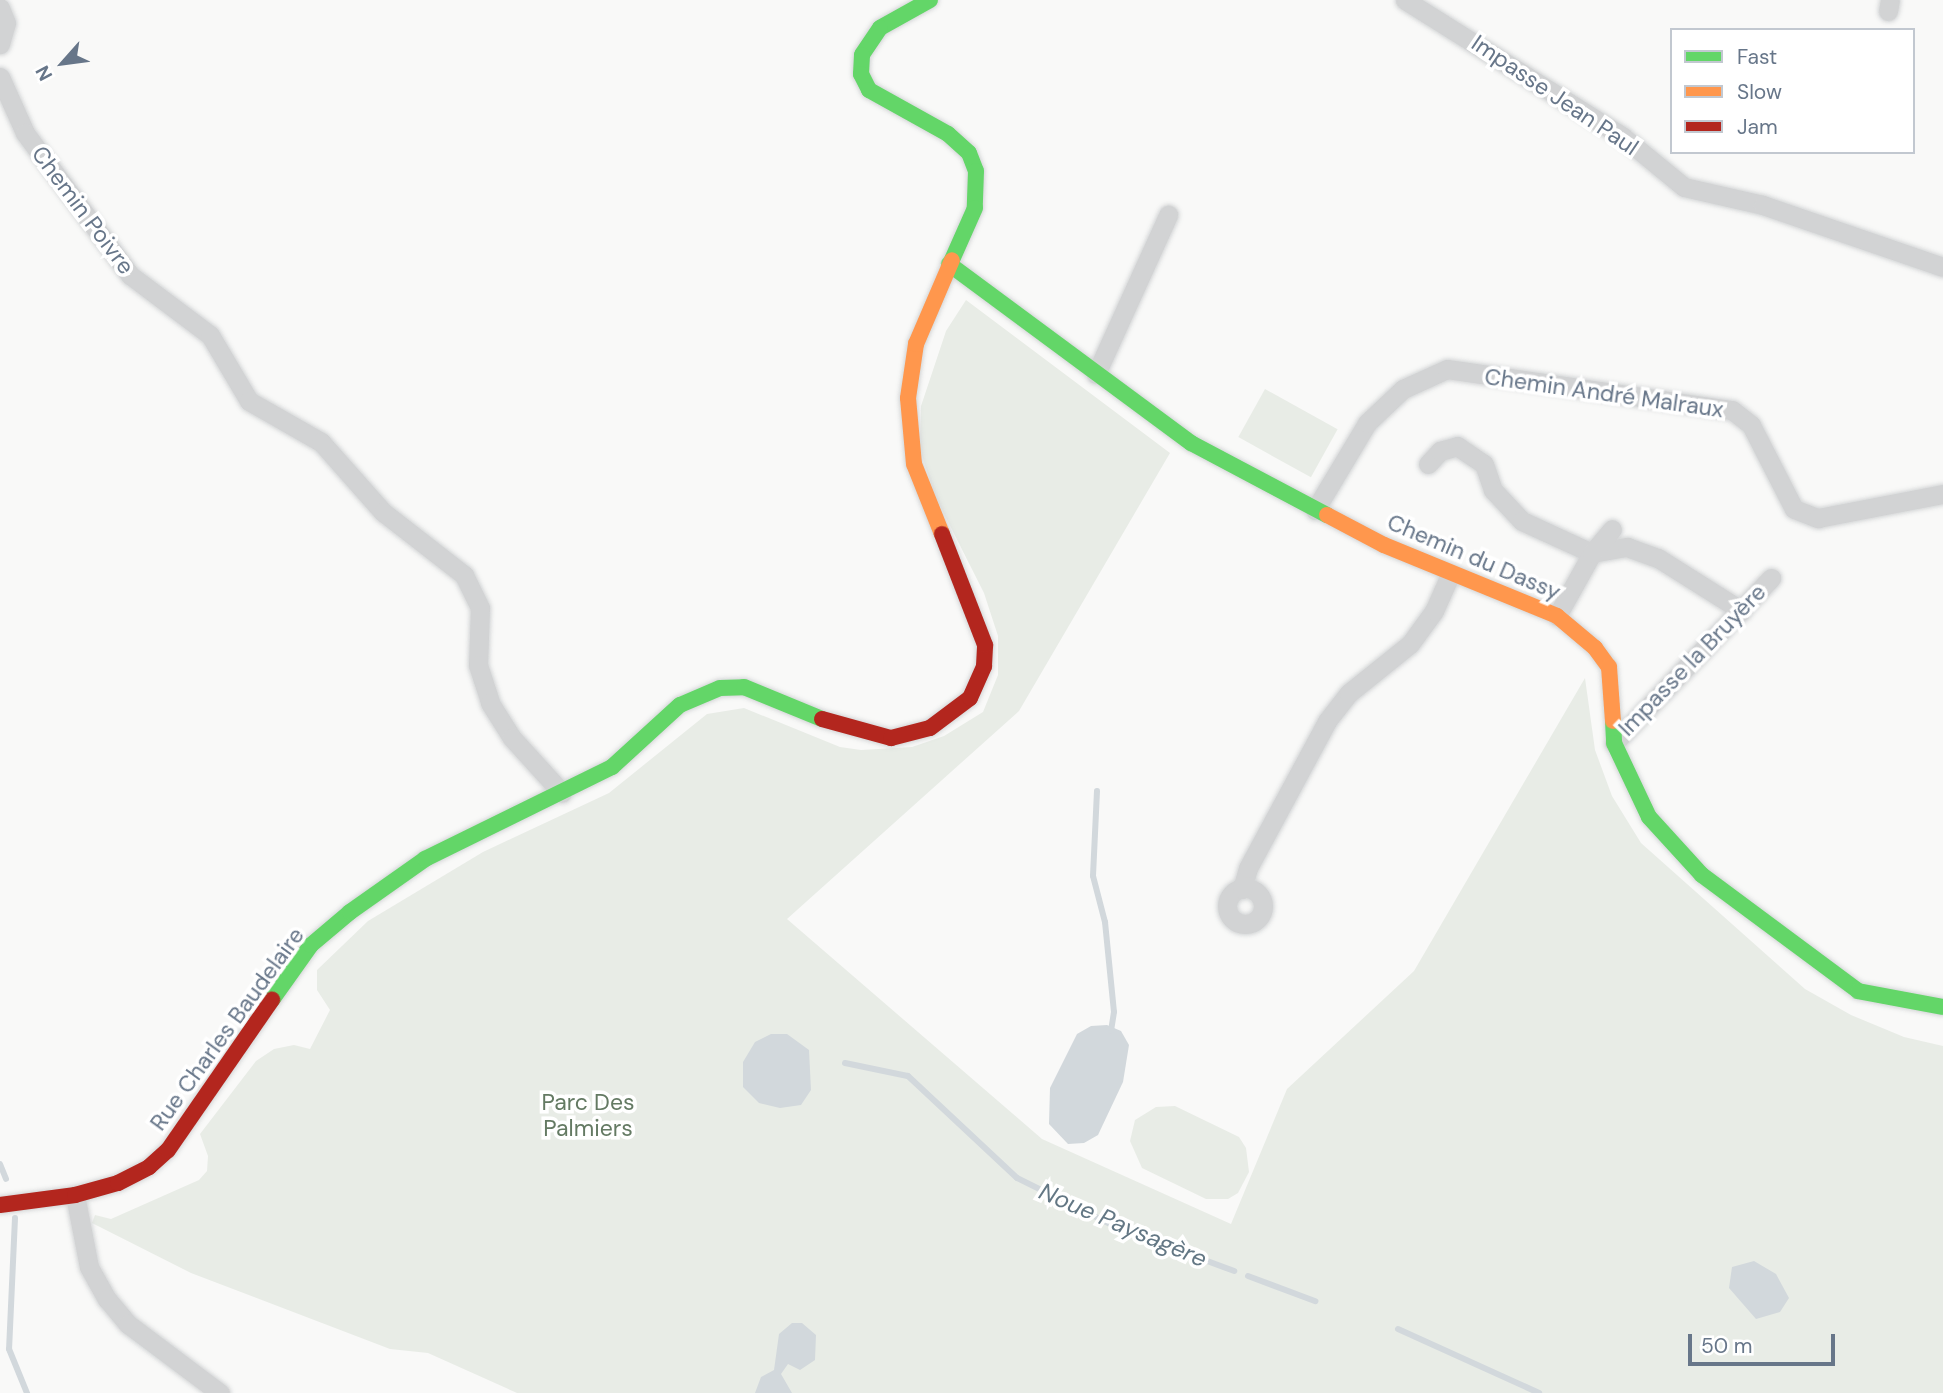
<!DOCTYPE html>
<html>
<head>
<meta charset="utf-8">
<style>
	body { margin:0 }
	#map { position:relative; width:1943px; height:1393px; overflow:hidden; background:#f9f9f8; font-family:"DM Sans",sans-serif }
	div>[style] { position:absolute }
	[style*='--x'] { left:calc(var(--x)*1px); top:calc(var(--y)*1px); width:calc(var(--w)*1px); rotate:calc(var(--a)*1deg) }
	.green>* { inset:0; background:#e8ece6; transform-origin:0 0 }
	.water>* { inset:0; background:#d2d8dc }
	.stream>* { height:6px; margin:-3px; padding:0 3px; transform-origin:3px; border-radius:3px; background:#d2d8dc }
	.roads { filter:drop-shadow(0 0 2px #d4d6d7) drop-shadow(0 0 2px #d4d6d7) }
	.street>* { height:19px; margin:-9.5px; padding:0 9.5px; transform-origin:9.5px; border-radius:9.5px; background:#d2d3d4 }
	.street>.ring { margin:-9.5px; padding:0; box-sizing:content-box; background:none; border:19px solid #d2d3d4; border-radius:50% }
	.fast>* { height:16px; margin:-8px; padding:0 8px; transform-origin:8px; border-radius:8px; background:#63d668 }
	.slow>* { height:16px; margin:-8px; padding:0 8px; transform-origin:8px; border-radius:8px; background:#ff974d }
	.jam>* { height:16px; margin:-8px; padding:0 8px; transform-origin:8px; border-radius:8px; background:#b3261e }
	span { translate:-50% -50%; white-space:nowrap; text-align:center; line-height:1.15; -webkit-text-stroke:7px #fff; paint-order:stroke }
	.street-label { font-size:23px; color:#677689 }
	.park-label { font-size:23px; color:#647a63 }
	.water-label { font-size:24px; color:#637784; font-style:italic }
	.legend { position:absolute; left:1670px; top:28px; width:245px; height:126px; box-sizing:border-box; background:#fff; border:2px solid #c2c8d0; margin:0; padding:9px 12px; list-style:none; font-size:21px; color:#677689 }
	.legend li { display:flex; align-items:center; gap:14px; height:35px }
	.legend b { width:35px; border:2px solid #c2c8d0 }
	.north { position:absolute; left:28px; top:28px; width:70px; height:70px; -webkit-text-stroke:5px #fff; paint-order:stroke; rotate:242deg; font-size:19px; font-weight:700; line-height:28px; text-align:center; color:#677689 }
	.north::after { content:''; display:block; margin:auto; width:24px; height:32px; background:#677689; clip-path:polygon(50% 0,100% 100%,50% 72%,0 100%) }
	.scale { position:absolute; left:1688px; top:1334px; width:147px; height:32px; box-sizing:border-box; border:4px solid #677689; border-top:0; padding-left:9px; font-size:21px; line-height:24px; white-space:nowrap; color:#677689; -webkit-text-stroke:5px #fff; paint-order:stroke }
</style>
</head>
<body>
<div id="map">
	<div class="green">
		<div style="clip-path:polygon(966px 300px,1170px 453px,1019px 711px,787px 919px,1042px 1139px,1231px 1224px,1287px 1089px,1414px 971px,1585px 678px,1595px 750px,1612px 796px,1641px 843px,1805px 989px,1851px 1015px,1904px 1037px,1943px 1046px,1943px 1393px,517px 1393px,428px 1353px,390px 1349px,191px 1273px,92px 1223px,95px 1215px,111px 1219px,199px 1180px,207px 1171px,208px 1156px,200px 1134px,256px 1061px,274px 1049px,294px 1045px,310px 1049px,330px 1010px,317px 990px,317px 970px,368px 921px,483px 852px,609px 793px,707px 714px,744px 708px,840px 747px,861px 750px,912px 747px,944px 736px,983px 712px,998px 675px,998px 636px,984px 593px,935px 496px,920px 449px,921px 406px,946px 331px)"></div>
		<div style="left:1265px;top:389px;width:83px;height:55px;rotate:29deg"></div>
		<div style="clip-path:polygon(1175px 1106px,1239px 1137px,1246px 1148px,1249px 1172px,1238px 1193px,1228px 1199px,1206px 1199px,1142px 1168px,1130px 1141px,1135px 1120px,1156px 1107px)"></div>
	</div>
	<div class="water">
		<div style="clip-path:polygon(1107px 1025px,1121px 1031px,1129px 1045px,1123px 1082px,1098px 1135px,1084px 1143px,1068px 1144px,1049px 1124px,1050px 1088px,1077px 1034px,1091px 1026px)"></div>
		<div style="clip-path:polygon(771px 1034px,787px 1034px,809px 1050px,811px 1090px,801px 1105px,780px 1108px,759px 1103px,743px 1087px,743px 1062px,755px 1042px)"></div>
		<div style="clip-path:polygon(1754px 1261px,1776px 1274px,1789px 1298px,1780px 1312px,1756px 1319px,1729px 1288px,1732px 1267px)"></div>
		<div style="clip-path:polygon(792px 1323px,802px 1323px,816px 1335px,815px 1360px,800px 1370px,788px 1364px,781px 1374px,792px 1393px,755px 1393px,761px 1377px,774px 1370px,779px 1334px)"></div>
	</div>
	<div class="stream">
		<div style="--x:1097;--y:791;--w:85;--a:92.7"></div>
		<div style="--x:1093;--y:876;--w:48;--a:75.4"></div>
		<div style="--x:1105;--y:922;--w:90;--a:84.3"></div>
		<div style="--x:1114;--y:1012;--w:19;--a:99"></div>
		<div style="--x:845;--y:1063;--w:64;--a:11.7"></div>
		<div style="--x:908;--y:1076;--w:149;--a:43.1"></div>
		<div style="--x:1017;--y:1178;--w:113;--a:26.3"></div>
		<div style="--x:1118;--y:1228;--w:124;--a:20.3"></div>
		<div style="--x:0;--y:1164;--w:16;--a:68"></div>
		<div style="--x:15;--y:1218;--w:131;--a:92.6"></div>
		<div style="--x:9;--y:1349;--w:48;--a:67.8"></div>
		<div style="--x:1248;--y:1276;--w:72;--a:20.5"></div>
		<div style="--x:1398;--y:1329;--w:155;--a:24.4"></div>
	</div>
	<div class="roads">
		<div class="street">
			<div style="--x:1405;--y:0;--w:257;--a:32.1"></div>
			<div style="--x:1623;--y:137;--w:79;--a:39.3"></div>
			<div style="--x:1684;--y:187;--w:81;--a:12.8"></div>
			<div style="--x:1763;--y:205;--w:190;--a:19"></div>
			<div style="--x:0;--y:8;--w:16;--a:68"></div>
			<div style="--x:6;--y:23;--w:22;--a:106"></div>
			<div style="--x:1888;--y:11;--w:11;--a:-80"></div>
			<div style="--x:0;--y:77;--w:61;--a:65.9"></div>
			<div style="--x:25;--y:133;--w:177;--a:53.5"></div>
			<div style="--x:130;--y:275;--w:100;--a:36.9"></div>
			<div style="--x:210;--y:335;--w:77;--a:59.4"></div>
			<div style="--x:249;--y:401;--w:83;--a:29.7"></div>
			<div style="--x:321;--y:442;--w:94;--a:48.5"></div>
			<div style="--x:383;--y:512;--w:103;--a:37.9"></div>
			<div style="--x:464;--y:575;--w:37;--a:64"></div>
			<div style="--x:480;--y:608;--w:57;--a:92"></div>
			<div style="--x:478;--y:665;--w:40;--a:72"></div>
			<div style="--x:490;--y:703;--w:41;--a:57.8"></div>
			<div style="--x:512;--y:738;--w:74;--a:47.7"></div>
			<div style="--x:1096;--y:374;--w:175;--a:-65.6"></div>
			<div style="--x:1428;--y:464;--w:18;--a:-47"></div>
			<div style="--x:1440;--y:451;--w:18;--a:-16"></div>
			<div style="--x:1457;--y:446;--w:32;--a:34"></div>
			<div style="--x:1484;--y:464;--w:28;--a:71"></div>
			<div style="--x:1493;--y:490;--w:42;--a:46.9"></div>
			<div style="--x:1522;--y:521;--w:77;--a:24.6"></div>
			<div style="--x:1592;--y:553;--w:36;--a:-10"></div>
			<div style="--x:1627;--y:547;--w:33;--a:20"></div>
			<div style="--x:1658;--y:558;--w:99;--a:32.2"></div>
			<div style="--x:1315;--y:510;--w:101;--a:-59.1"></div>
			<div style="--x:1367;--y:423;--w:50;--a:-43.4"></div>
			<div style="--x:1403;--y:389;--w:48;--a:-24.4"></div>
			<div style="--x:1447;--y:369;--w:288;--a:8.2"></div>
			<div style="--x:1732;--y:410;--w:24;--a:38"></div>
			<div style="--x:1751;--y:425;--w:94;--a:62.9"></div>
			<div style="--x:1794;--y:509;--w:26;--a:21"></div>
			<div style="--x:1818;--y:518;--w:127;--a:-10.9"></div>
			<div style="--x:1557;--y:616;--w:72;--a:-60.9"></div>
			<div style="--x:1592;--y:553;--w:31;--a:-50"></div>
			<div style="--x:1614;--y:743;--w:228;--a:-46.4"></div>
			<div class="ring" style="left:1227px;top:888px;width:17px;height:17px"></div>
			<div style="--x:1242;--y:889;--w:22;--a:-74"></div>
			<div style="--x:1248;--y:868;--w:167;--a:-61.7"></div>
			<div style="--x:1327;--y:721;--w:36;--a:-52"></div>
			<div style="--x:1349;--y:693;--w:78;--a:-38.8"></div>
			<div style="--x:1410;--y:644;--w:41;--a:-54"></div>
			<div style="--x:1434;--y:611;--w:39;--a:-66"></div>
			<div style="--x:75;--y:1195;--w:73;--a:79"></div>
			<div style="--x:89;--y:1267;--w:37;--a:61"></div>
			<div style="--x:107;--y:1299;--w:33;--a:50"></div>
			<div style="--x:128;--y:1324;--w:115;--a:36.9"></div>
		</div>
		<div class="fast">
			<div style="--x:930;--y:0;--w:57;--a:150.8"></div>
			<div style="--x:880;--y:28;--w:32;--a:124"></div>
			<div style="--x:862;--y:55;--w:19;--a:93"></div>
			<div style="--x:861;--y:74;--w:18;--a:63"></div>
			<div style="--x:869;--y:90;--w:90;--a:29.1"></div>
			<div style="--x:948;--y:134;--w:28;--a:42"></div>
			<div style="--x:969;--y:153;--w:19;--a:69"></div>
			<div style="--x:976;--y:171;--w:37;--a:92"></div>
			<div style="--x:975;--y:208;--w:57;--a:113.9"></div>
			<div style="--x:949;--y:264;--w:301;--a:36.5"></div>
			<div style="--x:1191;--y:443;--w:154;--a:27.9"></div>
			<div style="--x:1613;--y:721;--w:22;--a:87"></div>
			<div style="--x:1614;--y:743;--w:82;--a:64.7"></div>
			<div style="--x:1649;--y:817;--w:79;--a:47.6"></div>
			<div style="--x:1702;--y:875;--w:194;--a:36.6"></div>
			<div style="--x:1858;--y:991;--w:86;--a:10.7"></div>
			<div style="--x:272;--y:1000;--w:67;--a:-54.7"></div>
			<div style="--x:311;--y:945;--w:51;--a:-40.2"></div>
			<div style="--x:350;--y:912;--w:92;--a:-35.2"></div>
			<div style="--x:425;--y:859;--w:208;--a:-26.2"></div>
			<div style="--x:612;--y:767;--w:92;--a:-42.4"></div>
			<div style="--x:680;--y:705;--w:43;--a:-23"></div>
			<div style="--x:720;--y:688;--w:24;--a:-2"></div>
			<div style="--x:744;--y:687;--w:84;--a:22.3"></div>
		</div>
		<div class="slow">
			<div style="--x:1327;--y:515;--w:64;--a:27.8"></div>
			<div style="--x:1384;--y:545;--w:187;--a:22.3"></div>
			<div style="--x:1557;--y:616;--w:50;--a:40.1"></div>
			<div style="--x:1595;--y:648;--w:24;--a:54"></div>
			<div style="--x:1609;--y:667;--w:54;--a:85.8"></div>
			<div style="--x:942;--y:534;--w:75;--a:-111.8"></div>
			<div style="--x:914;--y:464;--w:66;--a:-95.2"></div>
			<div style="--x:908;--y:398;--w:55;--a:-81.6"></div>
			<div style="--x:916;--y:344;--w:91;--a:-66.8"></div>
		</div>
		<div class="jam">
			<div style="--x:822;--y:719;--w:72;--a:15.4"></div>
			<div style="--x:891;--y:738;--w:40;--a:-14.4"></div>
			<div style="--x:930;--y:728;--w:50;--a:-36.9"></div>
			<div style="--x:970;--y:698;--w:35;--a:-66"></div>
			<div style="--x:984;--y:666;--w:21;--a:-87"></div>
			<div style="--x:985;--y:645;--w:119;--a:-111.2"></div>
			<div style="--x:0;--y:1205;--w:76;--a:-7.6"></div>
			<div style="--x:75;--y:1195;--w:45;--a:-15.6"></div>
			<div style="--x:118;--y:1183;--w:35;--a:-27"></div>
			<div style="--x:149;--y:1167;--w:25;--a:-42"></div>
			<div style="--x:168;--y:1150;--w:183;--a:-55.3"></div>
		</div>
	</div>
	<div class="street-label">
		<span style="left:1555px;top:95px;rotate:34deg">Impasse Jean Paul</span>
		<span style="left:83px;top:210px;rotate:53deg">Chemin Poivre</span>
		<span style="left:1604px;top:393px;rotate:8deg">Chemin André Malraux</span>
		<span style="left:1474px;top:557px;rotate:23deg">Chemin du Dassy</span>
		<span style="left:1692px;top:660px;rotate:-46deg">Impasse la Bruyère</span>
		<span style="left:227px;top:1029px;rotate:-54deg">Rue Charles Baudelaire</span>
	</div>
	<div class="park-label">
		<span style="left:588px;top:1115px">Parc Des<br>Palmiers</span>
	</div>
	<div class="water-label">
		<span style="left:1123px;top:1225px;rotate:23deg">Noue Paysagère</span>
	</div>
	<ul class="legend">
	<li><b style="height:9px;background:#63d668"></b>Fast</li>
	<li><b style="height:9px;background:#ff974d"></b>Slow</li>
	<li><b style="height:9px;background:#b3261e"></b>Jam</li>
	</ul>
	<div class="north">N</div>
	<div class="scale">50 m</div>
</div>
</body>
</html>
